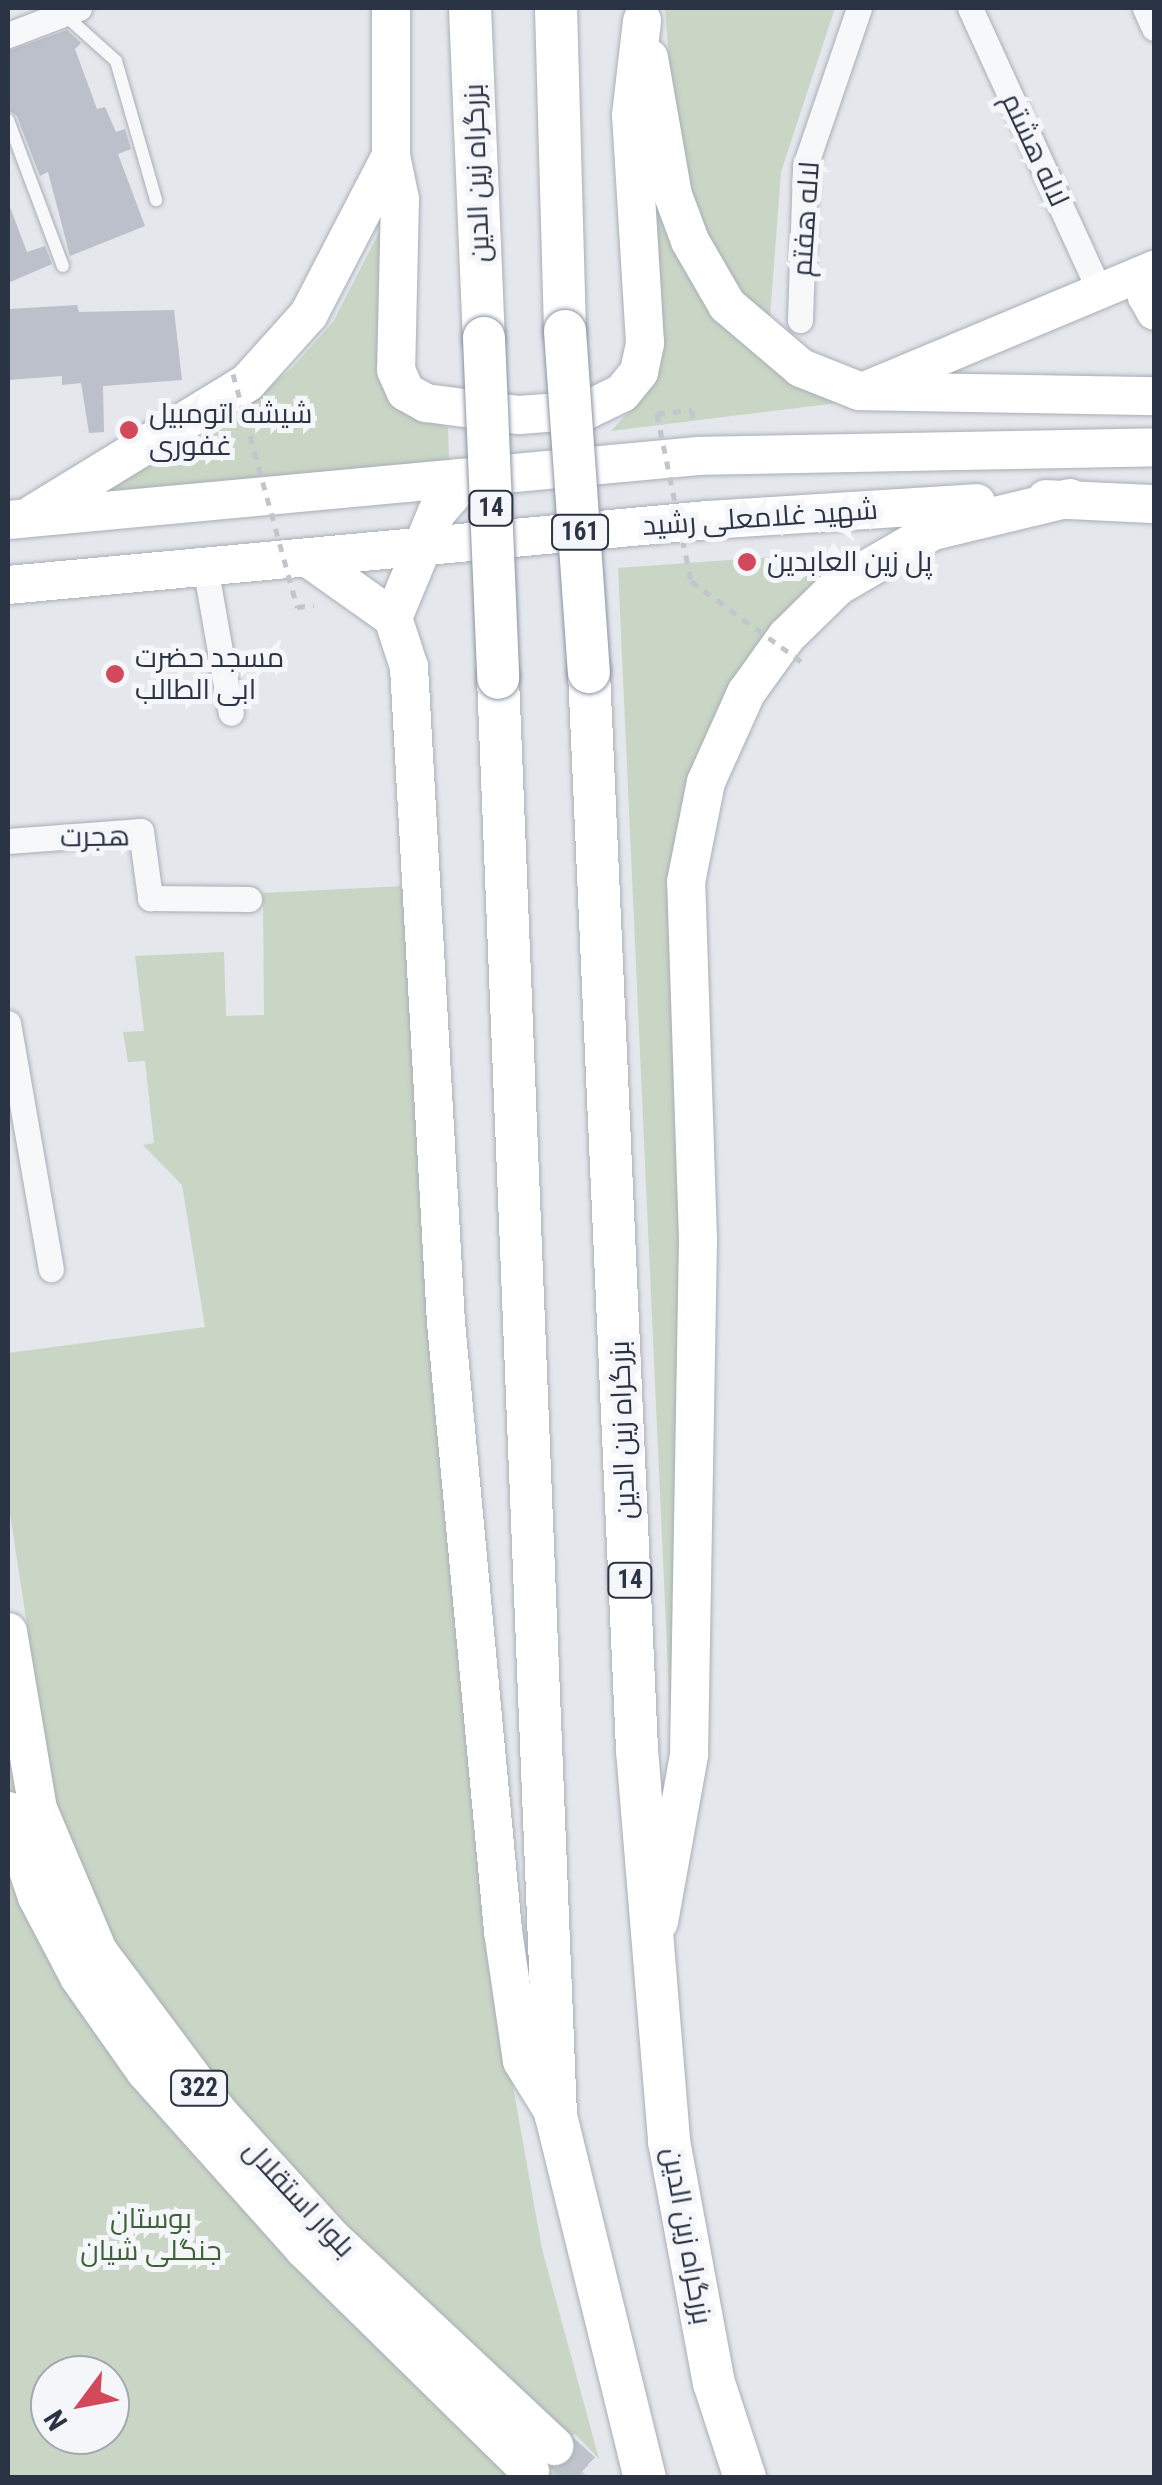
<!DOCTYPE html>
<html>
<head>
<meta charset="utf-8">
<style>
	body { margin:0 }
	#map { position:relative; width:1162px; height:2485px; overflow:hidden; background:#e4e7ec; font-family:"Roboto Condensed",Cairo,sans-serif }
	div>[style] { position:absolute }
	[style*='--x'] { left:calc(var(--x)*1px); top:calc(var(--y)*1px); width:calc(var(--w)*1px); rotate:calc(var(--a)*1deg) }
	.green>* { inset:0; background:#c9d6c5 }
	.building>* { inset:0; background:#bbc0ca }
	.primary-tunnel>* { height:38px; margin-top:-19px; transform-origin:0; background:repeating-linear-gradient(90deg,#bfc3cb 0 38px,transparent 0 57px) }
	.path>* { height:5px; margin-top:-2.5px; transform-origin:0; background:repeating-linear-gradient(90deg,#c2c5cb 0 8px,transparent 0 16px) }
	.roads { filter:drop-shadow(0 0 2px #a9aeb7) drop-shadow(0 0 2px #a9aeb7) }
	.lane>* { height:12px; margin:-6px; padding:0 6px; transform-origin:6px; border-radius:6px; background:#f7f8fa }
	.street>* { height:25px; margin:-12.5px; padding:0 12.5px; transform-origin:12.5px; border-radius:12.5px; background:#f7f8fa }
	.secondary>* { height:35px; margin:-17.5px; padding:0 17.5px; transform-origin:17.5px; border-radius:17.5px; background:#fff }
	.primary>* { height:38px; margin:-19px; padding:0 19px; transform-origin:19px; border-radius:19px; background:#fff }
	.highway>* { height:42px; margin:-21px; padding:0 21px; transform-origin:21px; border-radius:21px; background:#fff }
	.path-bridge>* { height:5px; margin-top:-2.5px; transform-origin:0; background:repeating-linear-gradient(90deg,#c2c5cb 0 8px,transparent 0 16px) }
	.bridges { filter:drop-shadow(0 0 2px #8b94a3) drop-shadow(0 0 2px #8b94a3) }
	.highway-bridge>* { height:42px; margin:-21px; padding:0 21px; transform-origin:21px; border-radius:21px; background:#fff }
	.dots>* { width:28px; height:28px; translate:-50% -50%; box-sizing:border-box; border:5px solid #f4f6f9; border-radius:50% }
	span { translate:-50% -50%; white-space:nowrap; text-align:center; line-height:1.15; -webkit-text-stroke:10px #f4f6f9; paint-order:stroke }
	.shield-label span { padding:2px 8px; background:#f4f6f9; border:2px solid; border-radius:8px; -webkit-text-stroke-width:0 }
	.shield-label { font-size:25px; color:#2b3445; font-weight:700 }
	.street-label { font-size:28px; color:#2b3445 }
	.poi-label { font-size:28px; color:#2b3445 }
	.left { translate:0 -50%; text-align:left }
	.park-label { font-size:28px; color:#3f6138 }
	.frame { position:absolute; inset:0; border:10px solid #2b3445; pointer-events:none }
	.north { position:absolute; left:30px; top:2355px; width:100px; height:100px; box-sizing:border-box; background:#f4f6f9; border:2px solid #a4a8b1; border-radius:50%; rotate:238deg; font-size:28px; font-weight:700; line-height:40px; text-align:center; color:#2b3445 }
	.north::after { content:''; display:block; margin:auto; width:35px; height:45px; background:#d1495b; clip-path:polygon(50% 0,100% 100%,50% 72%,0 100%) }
</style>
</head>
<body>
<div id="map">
	<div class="green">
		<div style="clip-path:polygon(665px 8px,835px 8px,781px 172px,769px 330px,717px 265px,695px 209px,674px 122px)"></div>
		<div style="clip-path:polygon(650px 163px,728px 327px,778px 371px,846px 402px,611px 431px,645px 394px)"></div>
		<div style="clip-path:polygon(386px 219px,409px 410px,448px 428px,449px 462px,100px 492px,207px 436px,291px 369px,333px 322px)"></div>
		<div style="clip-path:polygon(868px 550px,699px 767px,681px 1185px,672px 1758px,618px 568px)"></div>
		<div style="clip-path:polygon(evenodd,404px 886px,428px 1250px,502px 2025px,542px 2249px,599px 2459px,575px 2434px,556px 2446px,588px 2477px,8px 2477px,8px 1667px,58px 1827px,8px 1501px,8px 1353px,205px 1327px,182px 1185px,143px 1145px,154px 1143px,145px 1061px,128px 1062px,123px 1032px,144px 1031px,135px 956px,224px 952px,226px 1016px,264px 1015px,263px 893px,404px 886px,50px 2375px,110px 2375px,110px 2435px,50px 2435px,50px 2375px)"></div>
	</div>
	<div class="building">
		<div style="clip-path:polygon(67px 30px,81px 43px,75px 49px,97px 109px,105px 107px,116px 132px,125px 129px,131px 149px,118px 154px,145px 226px,70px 256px,48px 172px,40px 176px,17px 116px,8px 110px,8px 51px)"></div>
		<div style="clip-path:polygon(10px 207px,27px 252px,45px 246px,52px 264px,8px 283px)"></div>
		<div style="clip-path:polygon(77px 305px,79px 312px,174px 310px,182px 380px,103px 386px,104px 432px,89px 433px,81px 383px,62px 385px,62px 376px,8px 380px,8px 309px)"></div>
	</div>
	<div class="primary-tunnel">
		<div style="--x:554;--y:2446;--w:48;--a:41.6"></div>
	</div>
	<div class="path">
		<div style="--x:657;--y:414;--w:35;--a:-7"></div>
		<div style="--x:692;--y:410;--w:16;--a:83"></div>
		<div style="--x:297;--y:607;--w:17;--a:-7"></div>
	</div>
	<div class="roads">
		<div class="lane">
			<div style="--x:67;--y:17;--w:66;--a:41.9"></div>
			<div style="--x:116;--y:61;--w:145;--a:73.9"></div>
			<div style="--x:8;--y:120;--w:156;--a:69.4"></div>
		</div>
		<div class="street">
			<div style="--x:970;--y:8;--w:312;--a:65.4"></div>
			<div style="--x:1145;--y:8;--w:22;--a:66"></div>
			<div style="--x:8;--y:35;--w:76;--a:-20.8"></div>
			<div style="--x:800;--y:320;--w:154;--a:-88.1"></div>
			<div style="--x:805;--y:166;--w:167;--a:-71.1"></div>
			<div style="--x:205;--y:566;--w:149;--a:80"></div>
			<div style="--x:8;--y:841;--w:133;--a:-4.3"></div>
			<div style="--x:141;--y:831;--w:68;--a:82.3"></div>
			<div style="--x:150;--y:898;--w:99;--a:0.6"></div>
			<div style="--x:8;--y:1023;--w:250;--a:80.1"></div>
		</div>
		<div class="secondary">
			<div style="--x:1154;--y:270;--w:28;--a:109"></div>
			<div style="--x:1145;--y:296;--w:18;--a:61"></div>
			<div style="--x:869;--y:387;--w:309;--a:-22.7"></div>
		</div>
		<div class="primary">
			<div style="--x:391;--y:8;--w:148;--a:90"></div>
			<div style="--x:391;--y:156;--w:44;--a:78.2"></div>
			<div style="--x:400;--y:199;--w:171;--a:91.3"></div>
			<div style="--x:396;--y:370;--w:24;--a:66"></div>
			<div style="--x:406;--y:392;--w:23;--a:29"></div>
			<div style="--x:426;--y:403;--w:94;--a:7.4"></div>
			<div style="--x:519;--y:415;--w:68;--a:-4.2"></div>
			<div style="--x:587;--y:410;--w:39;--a:-26"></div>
			<div style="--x:622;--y:393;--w:27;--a:-51"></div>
			<div style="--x:639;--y:372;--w:30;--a:-78"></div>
			<div style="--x:645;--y:343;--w:228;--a:-93.5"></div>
			<div style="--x:631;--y:115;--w:95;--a:-83.3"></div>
			<div style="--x:649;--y:58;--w:139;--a:80.1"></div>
			<div style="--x:673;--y:195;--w:49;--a:69.7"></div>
			<div style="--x:690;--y:241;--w:74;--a:60"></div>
			<div style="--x:727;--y:305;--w:97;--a:40.4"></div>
			<div style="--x:801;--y:368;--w:62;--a:21.6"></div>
			<div style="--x:859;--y:391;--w:295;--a:1"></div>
			<div style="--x:1046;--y:499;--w:108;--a:2.7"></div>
			<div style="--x:33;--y:514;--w:252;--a:-31.5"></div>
			<div style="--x:248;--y:382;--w:91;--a:-48.1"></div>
			<div style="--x:309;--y:314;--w:178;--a:-62.6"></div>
			<div style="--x:8;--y:520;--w:693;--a:-5.3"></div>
			<div style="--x:698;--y:456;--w:456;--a:-1.1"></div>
			<div style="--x:311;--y:560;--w:100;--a:35.3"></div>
			<div style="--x:393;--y:618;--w:52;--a:71.9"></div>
			<div style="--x:409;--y:667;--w:657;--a:86.77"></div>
			<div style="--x:446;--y:1323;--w:611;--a:84.64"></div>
			<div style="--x:503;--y:1931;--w:131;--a:81.7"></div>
			<div style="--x:522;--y:2061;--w:65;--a:58.3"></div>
			<div style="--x:8;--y:585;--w:702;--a:-5.31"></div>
			<div style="--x:707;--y:520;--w:270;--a:-3.6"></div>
			<div style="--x:393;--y:618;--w:115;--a:-67.5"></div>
			<div style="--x:437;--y:512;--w:44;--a:-48.7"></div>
			<div style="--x:8;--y:1632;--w:180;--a:80.4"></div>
			<div style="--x:38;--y:1809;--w:154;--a:67.1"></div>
			<div style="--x:98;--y:1951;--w:201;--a:53.3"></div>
			<div style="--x:218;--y:2112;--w:169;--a:47.9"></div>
			<div style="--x:331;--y:2237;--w:306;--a:43.1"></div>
			<div style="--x:8;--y:1811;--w:91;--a:71.4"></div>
			<div style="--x:37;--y:1897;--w:90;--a:62.3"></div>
			<div style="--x:79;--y:1977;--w:115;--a:54.9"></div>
			<div style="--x:145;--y:2071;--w:239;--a:48.2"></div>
			<div style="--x:304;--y:2249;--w:317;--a:44.5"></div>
			<div style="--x:659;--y:1922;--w:170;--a:-79.8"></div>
			<div style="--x:689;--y:1755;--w:516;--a:-89"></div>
			<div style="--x:698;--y:1239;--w:357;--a:-91.9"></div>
			<div style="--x:686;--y:882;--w:102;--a:-78.7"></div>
			<div style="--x:706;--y:782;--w:98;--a:-65.8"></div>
			<div style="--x:746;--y:693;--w:70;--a:-54.3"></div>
			<div style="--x:787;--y:636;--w:71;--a:-44.4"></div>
			<div style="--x:838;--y:586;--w:110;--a:-30.1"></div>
			<div style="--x:933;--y:531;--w:141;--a:-13.5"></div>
		</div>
		<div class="highway">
			<div style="--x:470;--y:8;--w:330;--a:87.6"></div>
			<div style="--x:556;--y:8;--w:323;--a:88.4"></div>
			<div style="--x:589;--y:672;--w:1079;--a:87.45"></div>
			<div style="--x:637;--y:1750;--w:392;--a:85.3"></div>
			<div style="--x:669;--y:2141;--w:246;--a:79.5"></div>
			<div style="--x:714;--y:2383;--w:100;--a:71.9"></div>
			<div style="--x:498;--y:678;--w:1439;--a:87.69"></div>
			<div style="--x:556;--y:2116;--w:373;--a:76.2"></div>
		</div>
	</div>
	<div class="path-bridge">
		<div style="--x:233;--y:374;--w:242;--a:74.6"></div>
		<div style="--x:657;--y:414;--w:170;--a:78.5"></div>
		<div style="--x:691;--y:581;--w:142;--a:36.1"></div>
	</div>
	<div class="bridges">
		<div class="highway-bridge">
			<div style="--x:565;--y:331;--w:342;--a:86"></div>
			<div style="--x:484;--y:338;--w:340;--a:87.6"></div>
		</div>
	</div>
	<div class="dots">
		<div style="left:129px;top:430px;background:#d1495b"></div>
		<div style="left:747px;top:562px;background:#d1495b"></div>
		<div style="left:115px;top:674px;background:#d1495b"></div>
	</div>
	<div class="shield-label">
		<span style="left:491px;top:508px">14</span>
		<span style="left:580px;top:532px">161</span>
		<span style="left:630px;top:1580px">14</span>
		<span style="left:199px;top:2088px">322</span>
	</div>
	<div class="street-label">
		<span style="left:1035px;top:150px;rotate:65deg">لاله هشتم</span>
		<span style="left:477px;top:173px;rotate:-92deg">بزرگراه زین الدین</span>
		<span style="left:806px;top:219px;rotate:-86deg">لاله هفتم</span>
		<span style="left:760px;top:518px;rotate:-4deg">شهید غلامعلی رشید</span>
		<span style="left:95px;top:837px;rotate:-1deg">هجرت</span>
		<span style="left:623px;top:1430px;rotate:-92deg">بزرگراه زین الدین</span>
		<span style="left:299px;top:2199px;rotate:47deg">بلوار استقلال</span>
		<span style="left:687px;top:2236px;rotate:80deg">بزرگراه زین الدین</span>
	</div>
	<div class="poi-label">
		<span class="left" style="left:149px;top:430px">شیشه اتومبیل<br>غفوری</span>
		<span class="left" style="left:767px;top:562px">پل زین العابدین</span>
		<span class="left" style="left:135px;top:674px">مسجد حضرت<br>ابی الطالب</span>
	</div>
	<div class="park-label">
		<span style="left:151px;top:2235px">بوستان<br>جنگلی شیان</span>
	</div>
	<div class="frame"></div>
	<div class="north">N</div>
</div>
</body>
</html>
